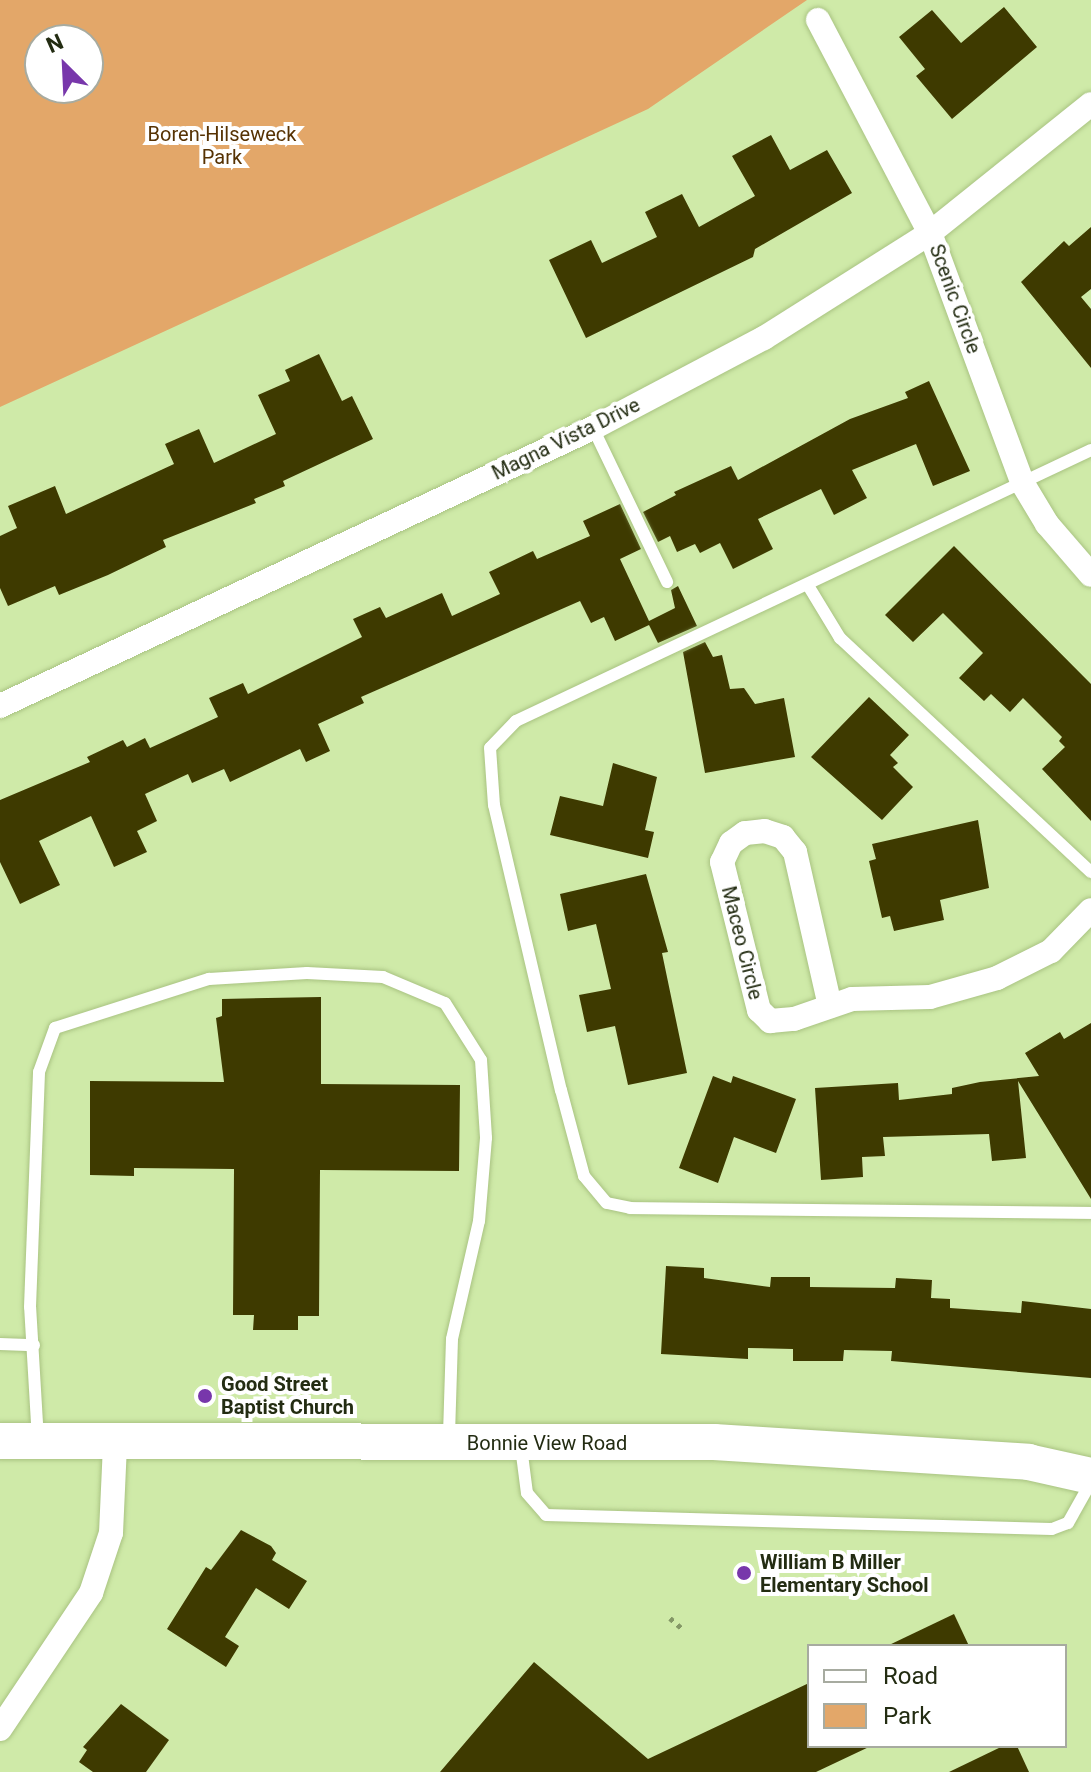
<!DOCTYPE html>
<html>
<head>
<meta charset="utf-8">
<style>
	body { margin:0 }
	#map { position:relative; width:1091px; height:1772px; overflow:hidden; background:#cfeaa8; font-family:Roboto,sans-serif }
	div>[style] { position:absolute }
	[style*='--x'] { left:calc(var(--x)*1px); top:calc(var(--y)*1px); width:calc(var(--w)*1px); rotate:calc(var(--a)*1deg) }
	.green>* { inset:0; background:#e3a769 }
	.building>* { inset:0; background:#3e3a00 }
	.path>* { height:5px; margin-top:-2.5px; transform-origin:0; background:repeating-linear-gradient(90deg,#849766 0 4px,transparent 0 10px) }
	.roads { filter:drop-shadow(0 0 2px #a9c382) drop-shadow(0 0 2px #a9c382) }
	.lane>* { height:12px; margin:-6px; padding:0 6px; transform-origin:6px; border-radius:6px; background:#fff }
	.street>* { height:24px; margin:-12px; padding:0 12px; transform-origin:12px; border-radius:12px; background:#fff }
	.secondary>* { height:36px; margin:-18px; padding:0 18px; transform-origin:18px; border-radius:18px; background:#fff }
	.dots>* { width:22px; height:22px; translate:-50% -50%; box-sizing:border-box; border:4px solid #fff; border-radius:50% }
	span { translate:-50% -50%; white-space:nowrap; text-align:center; line-height:1.15; -webkit-text-stroke:8px #fff; paint-order:stroke }
	.park-label { font-size:20px; color:#563203 }
	.street-label { font-size:20px; color:#232c12 }
	.poi-label { font-size:20px; color:#232c12; font-weight:700 }
	.left { translate:0 -50%; text-align:left }
	.legend { position:absolute; left:807px; top:1644px; width:260px; height:104px; box-sizing:border-box; background:#fff; border:2px solid #a7aba0; margin:0; padding:10px 14px; list-style:none; font-size:24px; color:#232c12 }
	.legend li { display:flex; align-items:center; gap:16px; height:40px }
	.legend b { width:40px; border:2px solid #a7aba0 }
	.north { position:absolute; left:24px; top:24px; width:80px; height:80px; box-sizing:border-box; background:#fff; border:2px solid #a7aba0; border-radius:50%; rotate:336deg; font-size:22px; font-weight:700; line-height:32px; text-align:center; color:#232c12 }
	.north::after { content:''; display:block; margin:auto; width:28px; height:36px; background:#7837ab; clip-path:polygon(50% 0,100% 100%,50% 72%,0 100%) }
</style>
</head>
<body>
<div id="map">
	<div class="green">
		<div style="clip-path:polygon(evenodd,0 0,807px 0,648px 109px,0 407px,0 0,40px 40px,88px 40px,88px 88px,40px 88px,40px 40px)"></div>
	</div>
	<div class="building">
		<div style="clip-path:polygon(1004px 7px,1037px 47px,952px 119px,916px 76px,925px 69px,899px 37px,932px 10px,961px 43px)"></div>
		<div style="clip-path:polygon(771px 135px,790px 170px,827px 150px,852px 193px,755px 249px,753px 257px,586px 338px,549px 260px,591px 240px,602px 263px,657px 237px,645px 212px,682px 194px,699px 227px,755px 196px,732px 156px)"></div>
		<div style="clip-path:polygon(1091px 227px,1091px 289px,1081px 297px,1091px 309px,1091px 368px,1021px 282px,1064px 241px,1069px 246px)"></div>
		<div style="clip-path:polygon(319px 354px,342px 401px,352px 396px,373px 439px,283px 481px,285px 486px,254px 499px,256px 503px,163px 540px,166px 547px,108px 575px,59px 595px,55px 586px,8px 606px,0 588px,0 536px,17px 528px,8px 506px,55px 486px,66px 514px,174px 464px,165px 444px,199px 429px,214px 463px,276px 434px,258px 395px,290px 381px,285px 370px)"></div>
		<div style="clip-path:polygon(929px 381px,970px 471px,933px 486px,916px 444px,852px 470px,867px 498px,834px 515px,821px 489px,758px 519px,773px 549px,733px 569px,720px 543px,700px 553px,695px 544px,677px 552px,670px 536px,658px 542px,643px 512px,676px 495px,674px 492px,731px 466px,738px 480px,850px 419px,908px 398px,905px 392px)"></div>
		<div style="clip-path:polygon(620px 504px,641px 549px,620px 559px,649px 621px,675px 608px,671px 590px,678px 586px,697px 626px,658px 643px,649px 625px,615px 641px,604px 617px,591px 623px,580px 601px,361px 697px,364px 703px,318px 724px,330px 751px,306px 762px,300px 749px,230px 782px,224px 769px,192px 783px,188px 774px,145px 794px,157px 821px,137px 831px,147px 852px,114px 867px,91px 816px,39px 841px,60px 885px,20px 904px,0 862px,0 800px,90px 762px,87px 757px,123px 740px,127px 747px,145px 738px,150px 748px,218px 717px,209px 698px,243px 683px,248px 694px,362px 637px,353px 619px,380px 607px,386px 618px,442px 593px,452px 616px,500px 594px,489px 572px,533px 551px,537px 559px,590px 536px,583px 521px)"></div>
		<div style="clip-path:polygon(954px 546px,1091px 684px,1091px 821px,1042px 769px,1065px 747px,1059px 741px,1062px 737px,1023px 698px,1010px 712px,991px 694px,984px 701px,959px 678px,983px 653px,943px 613px,913px 642px,885px 615px)"></div>
		<div style="clip-path:polygon(705px 642px,713px 657px,722px 655px,730px 689px,744px 688px,755px 704px,784px 698px,795px 757px,705px 773px,683px 652px)"></div>
		<div style="clip-path:polygon(869px 697px,909px 735px,890px 755px,898px 763px,893px 767px,913px 787px,882px 820px,811px 757px)"></div>
		<div style="clip-path:polygon(613px 763px,657px 777px,645px 830px,654px 832px,648px 858px,550px 835px,560px 796px,603px 806px)"></div>
		<div style="clip-path:polygon(978px 820px,989px 888px,940px 900px,944px 920px,894px 931px,890px 916px,882px 918px,869px 861px,876px 859px,872px 844px)"></div>
		<div style="clip-path:polygon(646px 874px,668px 952px,662px 953px,687px 1073px,628px 1085px,615px 1026px,587px 1032px,579px 995px,611px 989px,596px 924px,568px 931px,560px 894px)"></div>
		<div style="clip-path:polygon(321px 997px,321px 1084px,460px 1085px,459px 1171px,320px 1170px,319px 1316px,298px 1316px,298px 1330px,253px 1330px,254px 1315px,233px 1315px,234px 1169px,134px 1168px,134px 1176px,90px 1175px,90px 1081px,224px 1082px,216px 1018px,222px 1016px,222px 999px)"></div>
		<div style="clip-path:polygon(1091px 1023px,1091px 1199px,1018px 1081px,1026px 1158px,992px 1161px,989px 1134px,883px 1137px,885px 1156px,862px 1157px,863px 1177px,821px 1180px,815px 1088px,898px 1083px,899px 1100px,952px 1094px,952px 1088px,980px 1082px,1039px 1076px,1025px 1053px,1060px 1032px,1064px 1039px)"></div>
		<div style="clip-path:polygon(713px 1076px,731px 1083px,733px 1076px,796px 1099px,776px 1153px,734px 1137px,718px 1183px,679px 1168px)"></div>
		<div style="clip-path:polygon(666px 1266px,704px 1268px,704px 1278px,770px 1287px,771px 1277px,810px 1277px,810px 1287px,895px 1288px,896px 1278px,932px 1280px,931px 1298px,950px 1299px,950px 1308px,1021px 1313px,1022px 1301px,1091px 1309px,1091px 1378px,891px 1361px,892px 1351px,844px 1350px,843px 1361px,793px 1361px,793px 1349px,748px 1348px,748px 1359px,661px 1354px)"></div>
		<div style="clip-path:polygon(241px 1530px,271px 1546px,276px 1553px,272px 1560px,307px 1581px,289px 1609px,256px 1588px,225px 1637px,239px 1646px,226px 1667px,167px 1629px,206px 1567px,211px 1570px)"></div>
		<div style="clip-path:polygon(954px 1614px,969px 1646px,887px 1646px)"></div>
		<div style="clip-path:polygon(534px 1662px,648px 1759px,809px 1683px,809px 1746px,871px 1746px,816px 1772px,440px 1772px)"></div>
		<div style="clip-path:polygon(121px 1704px,169px 1740px,146px 1772px,93px 1772px,79px 1762px,87px 1750px,83px 1747px)"></div>
		<div style="clip-path:polygon(1003px 1746px,1017px 1746px,1029px 1772px,949px 1772px)"></div>
	</div>
	<div class="path">
		<div style="--x:670;--y:1618;--w:18;--a:41"></div>
	</div>
	<div class="roads">
		<div class="lane">
			<div style="--x:593;--y:428;--w:171;--a:64.3"></div>
			<div style="--x:1091;--y:450;--w:636;--a:154.77"></div>
			<div style="--x:516;--y:721;--w:37;--a:134"></div>
			<div style="--x:490;--y:748;--w:57;--a:86"></div>
			<div style="--x:494;--y:805;--w:293;--a:76.8"></div>
			<div style="--x:561;--y:1090;--w:89;--a:75"></div>
			<div style="--x:584;--y:1176;--w:35;--a:50"></div>
			<div style="--x:607;--y:1203;--w:24;--a:12"></div>
			<div style="--x:630;--y:1208;--w:461;--a:0.6"></div>
			<div style="--x:809;--y:587;--w:60;--a:58.7"></div>
			<div style="--x:840;--y:638;--w:343;--a:43"></div>
			<div style="--x:0;--y:1344;--w:34;--a:2"></div>
			<div style="--x:38;--y:1440;--w:133;--a:-93.4"></div>
			<div style="--x:30;--y:1307;--w:235;--a:-87.8"></div>
			<div style="--x:39;--y:1072;--w:47;--a:-70"></div>
			<div style="--x:55;--y:1028;--w:162;--a:-17.7"></div>
			<div style="--x:209;--y:979;--w:98;--a:-3.5"></div>
			<div style="--x:307;--y:973;--w:76;--a:3"></div>
			<div style="--x:383;--y:977;--w:67;--a:22.8"></div>
			<div style="--x:445;--y:1003;--w:67;--a:57.7"></div>
			<div style="--x:481;--y:1060;--w:78;--a:86.3"></div>
			<div style="--x:486;--y:1138;--w:83;--a:94.8"></div>
			<div style="--x:479;--y:1221;--w:121;--a:102.9"></div>
			<div style="--x:452;--y:1339;--w:98;--a:91.8"></div>
			<div style="--x:521;--y:1447;--w:46;--a:82.6"></div>
			<div style="--x:527;--y:1493;--w:29;--a:49"></div>
			<div style="--x:546;--y:1515;--w:506;--a:1.58"></div>
			<div style="--x:1052;--y:1529;--w:17;--a:-21"></div>
			<div style="--x:1068;--y:1523;--w:47;--a:-60.7"></div>
		</div>
		<div class="street">
			<div style="--x:818;--y:20;--w:241;--a:62.3"></div>
			<div style="--x:930;--y:233;--w:268;--a:69.7"></div>
			<div style="--x:1023;--y:484;--w:47;--a:59"></div>
			<div style="--x:1047;--y:524;--w:67;--a:49.2"></div>
			<div style="--x:0;--y:706;--w:655;--a:-25.12"></div>
			<div style="--x:593;--y:428;--w:193;--a:-27.8"></div>
			<div style="--x:764;--y:338;--w:196;--a:-32.3"></div>
			<div style="--x:930;--y:233;--w:206;--a:-38.7"></div>
			<div style="--x:830;--y:1006;--w:158;--a:-102.8"></div>
			<div style="--x:795;--y:852;--w:19;--a:-129"></div>
			<div style="--x:783;--y:837;--w:19;--a:-162"></div>
			<div style="--x:765;--y:831;--w:20;--a:174"></div>
			<div style="--x:745;--y:833;--w:17;--a:144"></div>
			<div style="--x:731;--y:843;--w:21;--a:115"></div>
			<div style="--x:722;--y:862;--w:153;--a:76"></div>
			<div style="--x:759;--y:1010;--w:16;--a:45"></div>
			<div style="--x:770;--y:1021;--w:24;--a:-5"></div>
			<div style="--x:794;--y:1019;--w:61;--a:-19"></div>
			<div style="--x:852;--y:999;--w:78;--a:-1.5"></div>
			<div style="--x:930;--y:997;--w:70;--a:-15.8"></div>
			<div style="--x:997;--y:978;--w:60;--a:-26.6"></div>
			<div style="--x:1051;--y:951;--w:57;--a:-45.7"></div>
			<div style="--x:0;--y:1729;--w:164;--a:-56.2"></div>
			<div style="--x:91;--y:1593;--w:63;--a:-71.6"></div>
			<div style="--x:111;--y:1533;--w:89;--a:-87.4"></div>
		</div>
		<div class="secondary">
			<div style="--x:0;--y:1441;--w:714;--a:0.08"></div>
			<div style="--x:714;--y:1442;--w:315;--a:3.6"></div>
			<div style="--x:1028;--y:1462;--w:65;--a:12.5"></div>
		</div>
	</div>
	<div class="dots">
		<div style="left:205px;top:1396px;background:#7837ab"></div>
		<div style="left:744px;top:1573px;background:#7837ab"></div>
	</div>
	<div class="park-label">
		<span style="left:222px;top:146px">Boren-Hilseweck<br>Park</span>
	</div>
	<div class="street-label">
		<span style="left:955px;top:299px;rotate:70deg">Scenic Circle</span>
		<span style="left:566px;top:439px;rotate:-26deg">Magna Vista Drive</span>
		<span style="left:742px;top:943px;rotate:76deg">Maceo Circle</span>
		<span style="left:547px;top:1443px">Bonnie View Road</span>
	</div>
	<div class="poi-label">
		<span class="left" style="left:221px;top:1396px">Good Street<br>Baptist Church</span>
		<span class="left" style="left:760px;top:1574px">William B Miller<br>Elementary School</span>
	</div>
	<ul class="legend">
	<li><b style="height:10px;background:#fff"></b>Road</li>
	<li><b style="height:22px;background:#e3a769"></b>Park</li>
	</ul>
	<div class="north">N</div>
</div>
</body>
</html>
